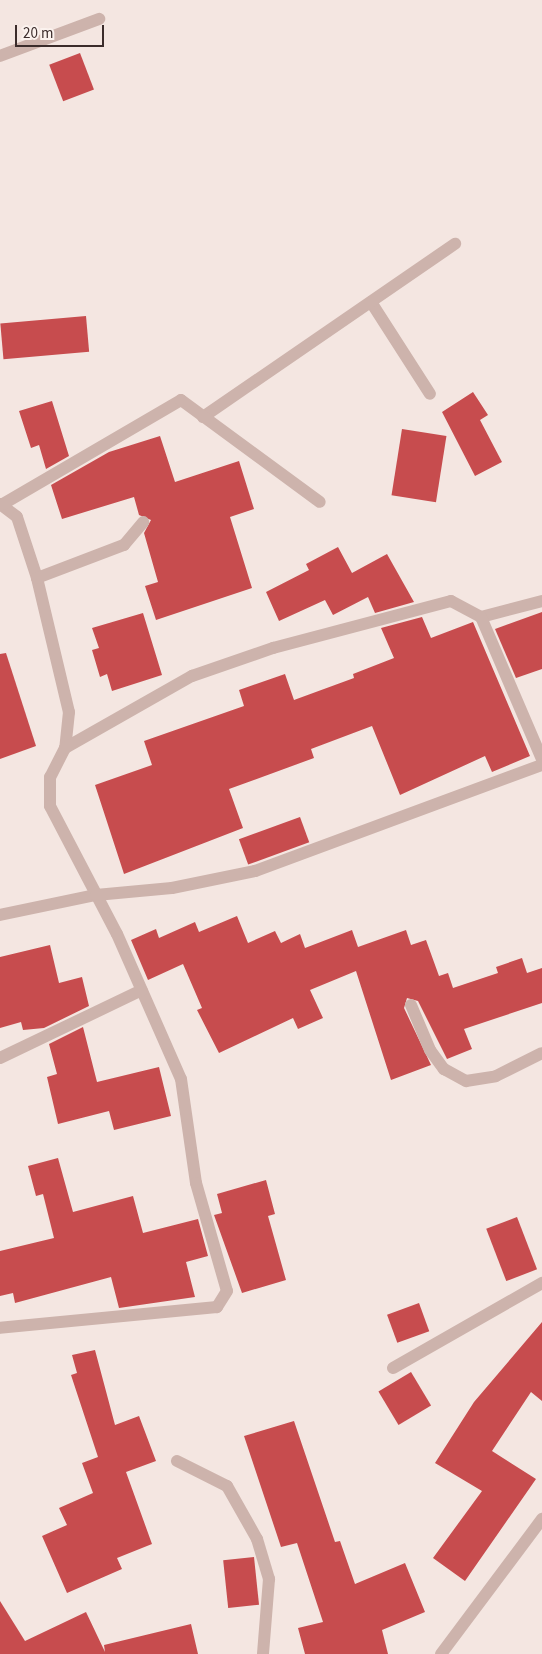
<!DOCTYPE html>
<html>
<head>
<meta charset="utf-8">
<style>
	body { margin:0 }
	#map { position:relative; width:542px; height:1654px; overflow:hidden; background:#f4e6e1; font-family:"Source Sans 3",sans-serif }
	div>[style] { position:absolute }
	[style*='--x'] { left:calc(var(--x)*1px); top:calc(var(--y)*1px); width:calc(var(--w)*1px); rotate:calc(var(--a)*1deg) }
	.building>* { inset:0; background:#c74c4e; transform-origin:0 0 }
	.minor>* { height:12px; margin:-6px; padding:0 6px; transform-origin:6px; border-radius:6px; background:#cdb3ac }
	span { translate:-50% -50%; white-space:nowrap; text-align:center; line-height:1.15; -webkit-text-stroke:5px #fbf2ee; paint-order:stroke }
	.scale { position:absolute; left:15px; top:25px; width:89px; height:22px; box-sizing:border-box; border:2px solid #3b2c2b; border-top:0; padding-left:6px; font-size:15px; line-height:18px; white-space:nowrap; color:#3b2c2b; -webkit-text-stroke:4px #fbf2ee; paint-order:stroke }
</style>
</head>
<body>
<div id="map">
	<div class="building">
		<div style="left:80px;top:53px;width:39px;height:33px;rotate:69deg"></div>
		<div style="left:86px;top:316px;width:36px;height:86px;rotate:85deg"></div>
		<div style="clip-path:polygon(473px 392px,488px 415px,480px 420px,502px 462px,475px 476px,442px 412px)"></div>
		<div style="clip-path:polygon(52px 401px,69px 456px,46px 469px,39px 445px,31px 448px,19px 411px)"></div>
		<div style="left:402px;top:429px;width:45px;height:67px;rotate:9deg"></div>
		<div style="clip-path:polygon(160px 436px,175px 482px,239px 461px,254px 509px,230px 517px,252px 588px,156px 620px,145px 586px,158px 582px,144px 533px,151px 520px,139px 515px,134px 497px,62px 519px,51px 485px,109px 452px)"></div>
		<div style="clip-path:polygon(338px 547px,352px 573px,387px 554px,414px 602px,375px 613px,368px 597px,333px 615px,325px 600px,279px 621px,266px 592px,309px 570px,306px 564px)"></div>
		<div style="clip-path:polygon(542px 612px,542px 669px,516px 678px,495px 629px)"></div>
		<div style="clip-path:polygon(143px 613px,162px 675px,112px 691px,107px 674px,100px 677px,92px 650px,99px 648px,92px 628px)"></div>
		<div style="clip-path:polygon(422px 617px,431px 638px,473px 622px,530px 756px,492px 772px,485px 756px,400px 795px,372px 726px,311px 749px,314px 758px,229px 789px,243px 828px,124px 874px,95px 785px,152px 765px,144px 741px,244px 706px,239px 690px,285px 674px,294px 700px,354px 678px,353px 674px,394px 658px,381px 628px)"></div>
		<div style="clip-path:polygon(6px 653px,36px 746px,0 759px,0 654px)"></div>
		<div style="left:300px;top:817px;width:27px;height:65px;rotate:70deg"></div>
		<div style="clip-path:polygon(237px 916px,248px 943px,275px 931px,281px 943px,300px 934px,305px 948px,352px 930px,358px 947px,406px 930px,411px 945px,426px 940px,439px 976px,448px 973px,453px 988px,498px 973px,496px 967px,522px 958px,527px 973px,542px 968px,542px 1003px,464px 1029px,472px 1049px,447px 1059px,418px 1001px,407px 998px,404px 1008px,431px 1065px,391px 1080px,356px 971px,310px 990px,323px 1018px,298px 1029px,293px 1018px,219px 1053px,197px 1010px,202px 1008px,183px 964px,148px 980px,131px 940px,156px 929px,159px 938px,195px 922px,199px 932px)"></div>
		<div style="clip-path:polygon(50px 945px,59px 983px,82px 977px,89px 1006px,44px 1028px,23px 1030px,21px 1022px,0 1028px,0 957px)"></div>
		<div style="clip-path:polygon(83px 1027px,97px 1082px,159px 1067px,171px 1116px,114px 1130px,109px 1111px,58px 1124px,47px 1077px,57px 1074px,49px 1044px)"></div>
		<div style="clip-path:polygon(58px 1158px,73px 1212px,133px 1196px,143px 1233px,198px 1219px,208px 1256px,186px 1262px,195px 1297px,119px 1308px,111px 1277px,15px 1303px,13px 1293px,0 1296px,0 1251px,54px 1238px,43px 1194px,36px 1196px,28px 1166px)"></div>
		<div style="clip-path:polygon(266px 1180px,275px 1214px,268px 1216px,286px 1280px,242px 1293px,214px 1215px,222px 1213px,217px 1194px)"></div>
		<div style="left:517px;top:1217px;width:56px;height:33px;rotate:69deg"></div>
		<div style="left:419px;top:1303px;width:30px;height:34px;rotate:70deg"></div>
		<div style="clip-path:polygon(542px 1322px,542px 1401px,531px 1392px,492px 1451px,536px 1479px,465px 1581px,433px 1558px,482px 1491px,435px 1463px,474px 1402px)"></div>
		<div style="clip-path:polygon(95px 1350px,115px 1425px,139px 1416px,156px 1461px,126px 1472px,152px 1544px,117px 1558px,122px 1569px,67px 1593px,42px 1536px,67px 1525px,59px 1508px,93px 1493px,82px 1463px,98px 1457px,71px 1375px,77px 1373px,72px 1355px)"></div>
		<div style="left:411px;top:1372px;width:39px;height:38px;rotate:59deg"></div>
		<div style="clip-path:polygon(294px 1421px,335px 1542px,340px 1541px,355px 1584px,405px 1563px,425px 1612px,382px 1630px,388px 1654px,305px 1654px,298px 1628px,323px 1622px,297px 1543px,281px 1547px,244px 1436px)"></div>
		<div style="left:254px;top:1557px;width:48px;height:31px;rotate:84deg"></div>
		<div style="clip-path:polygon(0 1601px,25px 1641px,86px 1612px,105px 1652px,104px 1645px,191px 1624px,198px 1654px,0 1654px)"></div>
	</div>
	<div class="minor">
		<div style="--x:0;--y:56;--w:106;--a:-20.5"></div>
		<div style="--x:371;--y:302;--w:109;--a:57.3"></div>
		<div style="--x:203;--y:417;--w:306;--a:-34.5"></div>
		<div style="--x:0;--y:504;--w:21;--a:37"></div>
		<div style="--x:17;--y:517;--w:64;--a:71.8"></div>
		<div style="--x:37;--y:578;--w:138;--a:76.6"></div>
		<div style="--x:69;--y:712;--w:36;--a:96"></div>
		<div style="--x:65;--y:748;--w:33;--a:117"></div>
		<div style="--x:50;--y:777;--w:29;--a:90"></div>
		<div style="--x:50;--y:806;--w:144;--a:62.4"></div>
		<div style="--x:117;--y:934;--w:158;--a:66.2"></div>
		<div style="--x:181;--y:1079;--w:105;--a:81.8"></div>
		<div style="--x:196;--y:1183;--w:112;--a:74"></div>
		<div style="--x:227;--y:1291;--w:19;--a:122"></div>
		<div style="--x:217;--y:1307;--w:218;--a:174.5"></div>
		<div style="--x:3;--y:504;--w:206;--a:-30.3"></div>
		<div style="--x:181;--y:400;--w:172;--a:36.3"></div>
		<div style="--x:37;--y:578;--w:93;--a:-20.8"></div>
		<div style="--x:124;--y:545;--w:30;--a:-50"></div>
		<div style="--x:481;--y:617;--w:63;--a:-14.7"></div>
		<div style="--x:65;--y:748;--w:146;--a:-29.6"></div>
		<div style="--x:192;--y:676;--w:86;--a:-19.1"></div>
		<div style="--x:273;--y:648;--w:184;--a:-14.8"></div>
		<div style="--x:451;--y:601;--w:34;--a:28"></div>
		<div style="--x:481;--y:617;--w:155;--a:66.8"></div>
		<div style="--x:0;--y:915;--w:98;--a:-11.8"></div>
		<div style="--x:96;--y:895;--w:76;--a:-5.3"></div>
		<div style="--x:172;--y:888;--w:85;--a:-11.6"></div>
		<div style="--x:255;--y:871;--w:306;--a:-20.3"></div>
		<div style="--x:411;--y:1005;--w:49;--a:67.1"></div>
		<div style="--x:430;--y:1050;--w:24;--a:54"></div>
		<div style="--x:444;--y:1069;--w:25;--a:29"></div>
		<div style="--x:466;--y:1081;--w:30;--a:-9"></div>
		<div style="--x:496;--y:1076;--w:51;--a:-26.6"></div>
		<div style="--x:0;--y:1058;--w:157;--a:-25.6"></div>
		<div style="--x:393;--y:1368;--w:172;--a:-29.7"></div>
		<div style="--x:177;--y:1461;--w:56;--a:26.6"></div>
		<div style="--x:227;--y:1486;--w:61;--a:60.5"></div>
		<div style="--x:257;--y:1539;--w:42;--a:73.3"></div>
		<div style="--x:269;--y:1579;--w:75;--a:94.6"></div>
		<div style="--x:441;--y:1654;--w:169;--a:-53.2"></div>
	</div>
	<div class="scale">20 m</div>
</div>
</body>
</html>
